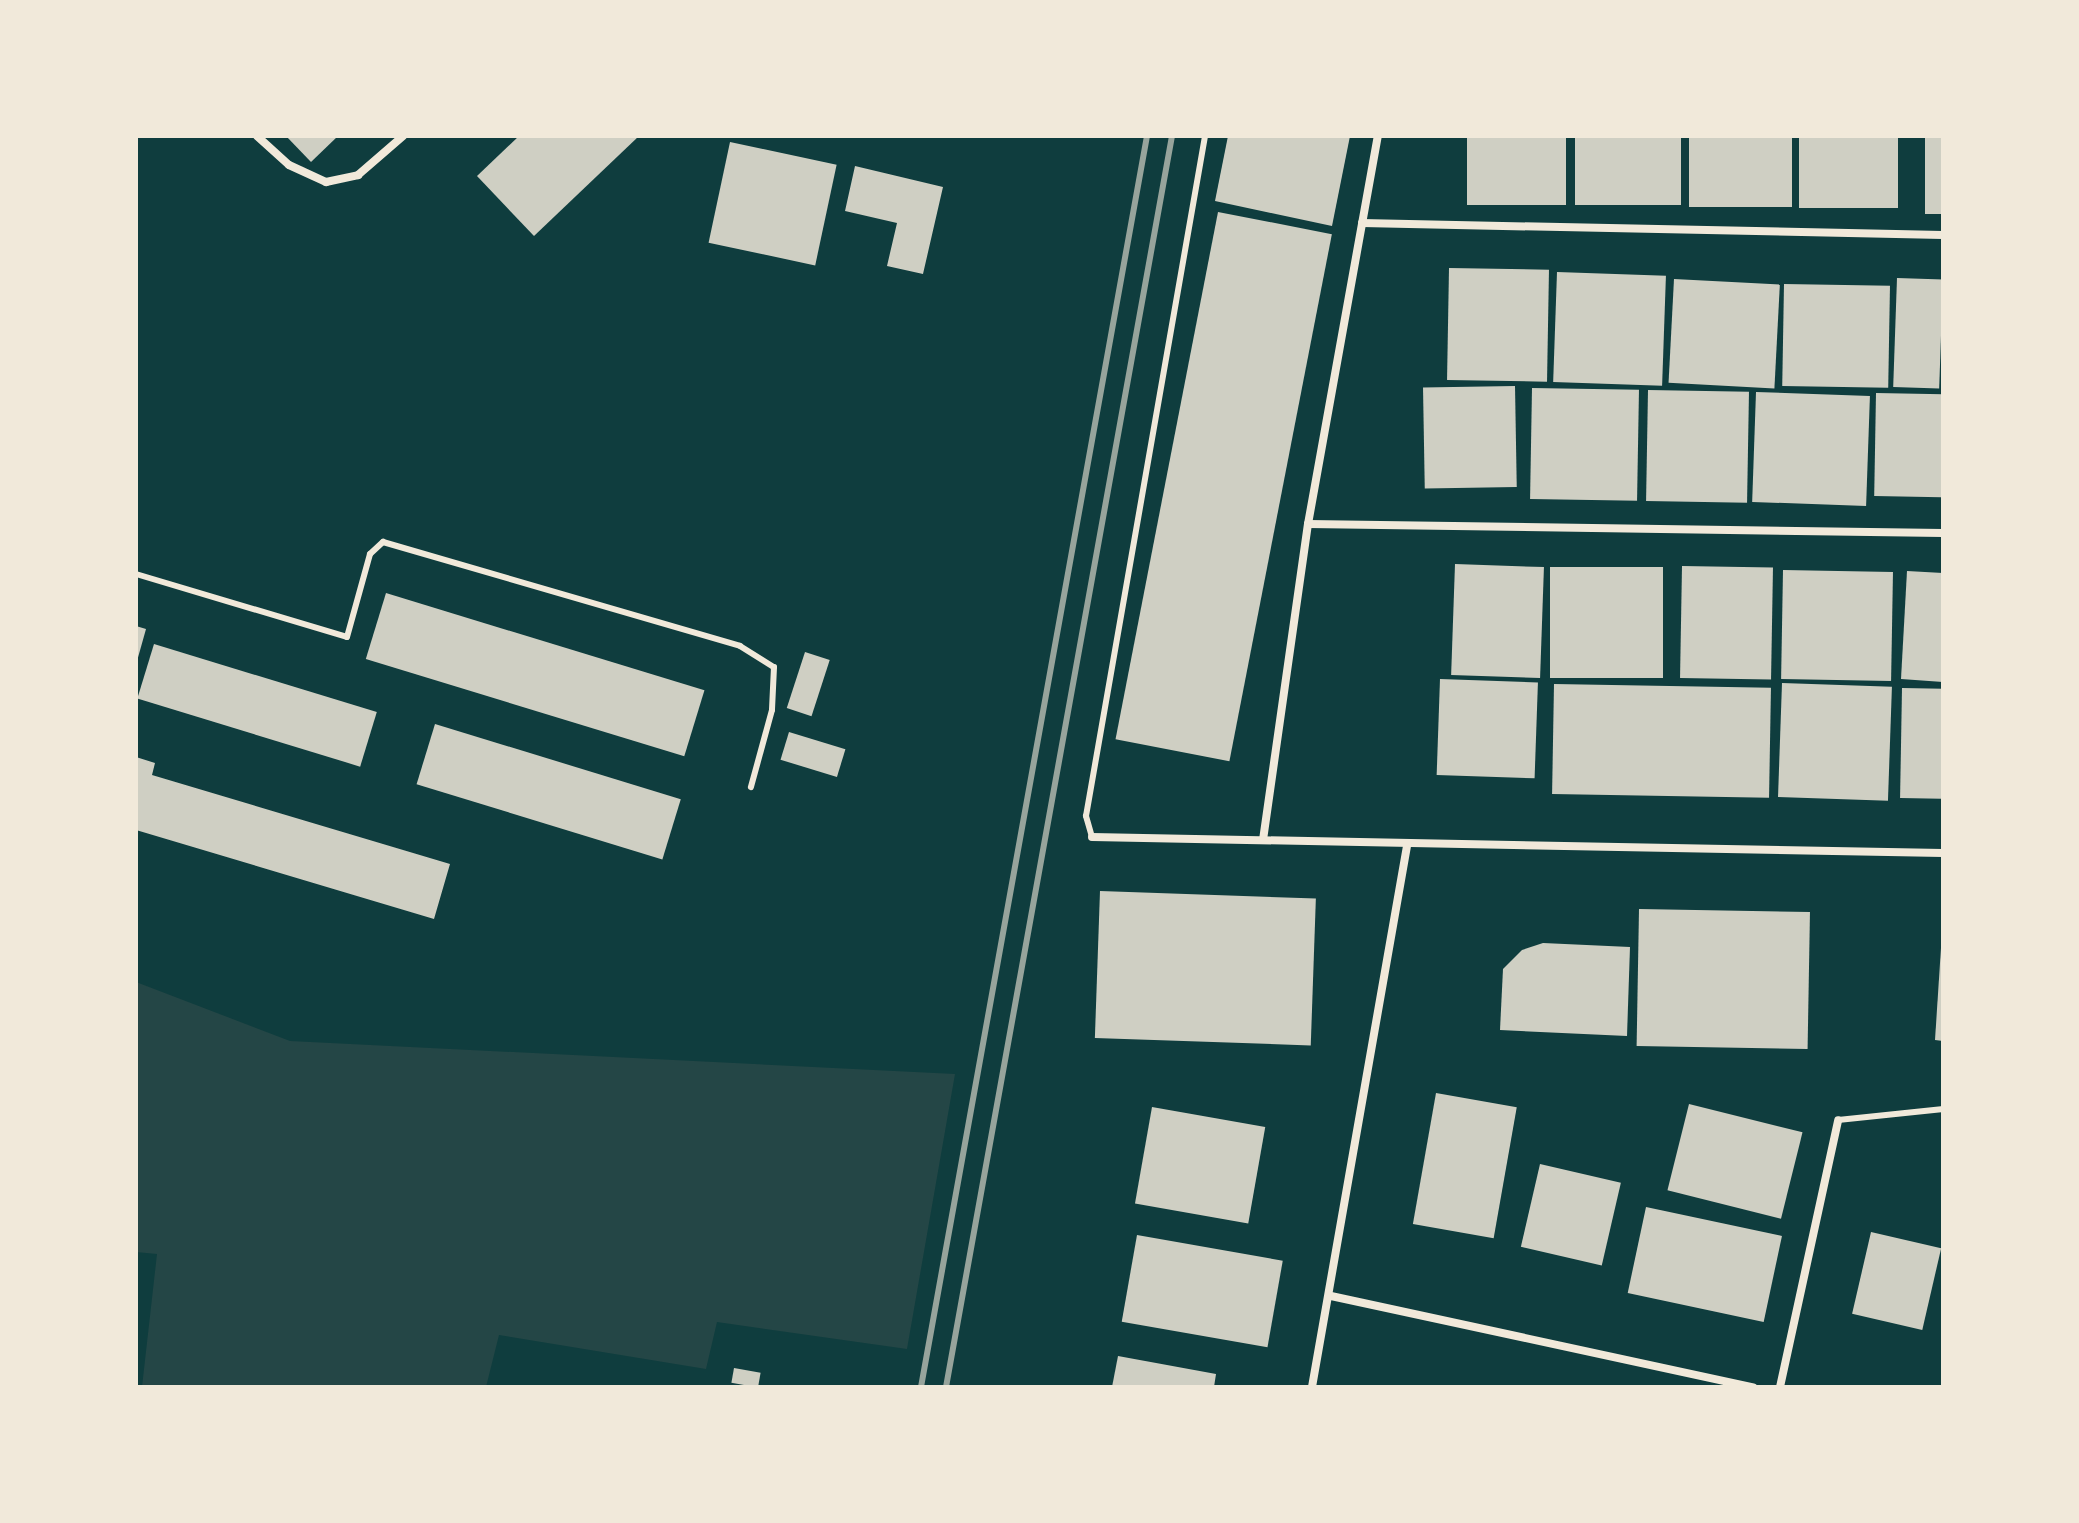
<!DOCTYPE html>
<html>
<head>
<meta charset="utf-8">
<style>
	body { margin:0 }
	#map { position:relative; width:2079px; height:1523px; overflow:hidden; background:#0f3d3e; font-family:Literata,serif }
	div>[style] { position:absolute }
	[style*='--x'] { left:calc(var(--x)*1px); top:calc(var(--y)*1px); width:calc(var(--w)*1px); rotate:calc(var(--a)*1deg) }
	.green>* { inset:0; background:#244646 }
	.building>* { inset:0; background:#cfcfc3; transform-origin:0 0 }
	.service>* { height:6px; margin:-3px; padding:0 3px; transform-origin:3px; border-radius:3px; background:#f1e9da }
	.minor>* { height:8px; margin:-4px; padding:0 4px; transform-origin:4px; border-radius:4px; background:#f1e9da }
	.rail>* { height:6px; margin:-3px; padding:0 3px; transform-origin:3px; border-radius:3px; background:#97a49c }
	span { translate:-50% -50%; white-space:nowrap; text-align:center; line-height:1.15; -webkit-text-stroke:6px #f1e9da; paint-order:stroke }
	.frame { position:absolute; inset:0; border:138px solid #f1e9da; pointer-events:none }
</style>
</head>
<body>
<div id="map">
	<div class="green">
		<div style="clip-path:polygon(136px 982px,290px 1041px,955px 1074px,907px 1349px,717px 1322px,706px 1369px,499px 1335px,486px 1387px,142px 1387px,157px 1254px,136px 1252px)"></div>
	</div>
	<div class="building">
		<div style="clip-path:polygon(286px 136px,338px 136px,311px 162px)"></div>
		<div style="clip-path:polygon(519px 136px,639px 136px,534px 236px,477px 176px)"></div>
		<div style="clip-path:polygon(1228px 136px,1350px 136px,1332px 226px,1215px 201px)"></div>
		<div style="left:1467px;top:136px;width:99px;height:69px"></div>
		<div style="left:1575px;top:136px;width:106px;height:69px"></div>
		<div style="left:1689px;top:136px;width:103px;height:71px"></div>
		<div style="left:1799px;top:136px;width:99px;height:72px"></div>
		<div style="left:1925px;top:136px;width:18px;height:78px"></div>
		<div style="left:730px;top:142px;width:109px;height:103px;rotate:12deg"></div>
		<div style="clip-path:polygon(855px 166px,943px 187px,923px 274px,887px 266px,897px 223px,845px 211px)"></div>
		<div style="left:1218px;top:212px;width:116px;height:537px;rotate:11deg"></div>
		<div style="left:1449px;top:268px;width:100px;height:112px;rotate:1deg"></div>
		<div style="left:1557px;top:272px;width:109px;height:110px;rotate:2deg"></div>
		<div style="left:1897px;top:278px;width:46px;height:109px;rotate:2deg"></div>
		<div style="left:1674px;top:279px;width:106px;height:104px;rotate:3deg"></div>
		<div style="left:1784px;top:284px;width:106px;height:102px;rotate:1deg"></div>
		<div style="left:1515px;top:386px;width:101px;height:92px;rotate:89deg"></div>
		<div style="left:1532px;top:388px;width:107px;height:111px;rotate:1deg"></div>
		<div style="left:1648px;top:390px;width:101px;height:111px;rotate:1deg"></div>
		<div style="left:1756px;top:392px;width:114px;height:110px;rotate:2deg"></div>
		<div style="left:1876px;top:393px;width:67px;height:103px;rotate:1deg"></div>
		<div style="left:1455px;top:564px;width:89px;height:111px;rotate:2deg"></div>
		<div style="left:1682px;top:566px;width:91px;height:112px;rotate:1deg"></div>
		<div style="left:1550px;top:567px;width:113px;height:111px"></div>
		<div style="left:1783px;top:570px;width:110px;height:109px;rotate:1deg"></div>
		<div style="clip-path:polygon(1907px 571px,1943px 573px,1943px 682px,1901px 679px)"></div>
		<div style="left:386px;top:593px;width:333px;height:69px;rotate:17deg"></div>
		<div style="clip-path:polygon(136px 626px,146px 629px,137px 661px,136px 661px)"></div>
		<div style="left:154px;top:644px;width:233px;height:57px;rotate:17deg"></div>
		<div style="left:805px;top:652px;width:26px;height:59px;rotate:18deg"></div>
		<div style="left:1440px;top:679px;width:98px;height:96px;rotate:2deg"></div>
		<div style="left:1782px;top:683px;width:110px;height:114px;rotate:2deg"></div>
		<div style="left:1554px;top:684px;width:217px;height:110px;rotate:1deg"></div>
		<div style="left:1902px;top:688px;width:41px;height:110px;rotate:1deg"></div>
		<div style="left:435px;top:724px;width:257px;height:63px;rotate:17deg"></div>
		<div style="left:789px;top:732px;width:59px;height:29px;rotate:17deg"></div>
		<div style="clip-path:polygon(136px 757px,155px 763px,152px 775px,450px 864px,434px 919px,136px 830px)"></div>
		<div style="left:1100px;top:891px;width:216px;height:147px;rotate:2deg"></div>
		<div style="left:1639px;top:909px;width:171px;height:137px;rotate:1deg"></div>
		<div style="clip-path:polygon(1543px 943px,1630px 947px,1627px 1036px,1500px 1030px,1503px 969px,1522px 950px)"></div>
		<div style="clip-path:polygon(1941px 948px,1943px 948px,1943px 1041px,1935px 1040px)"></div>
		<div style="left:1436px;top:1093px;width:82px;height:133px;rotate:10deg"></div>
		<div style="left:1689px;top:1104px;width:117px;height:89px;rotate:14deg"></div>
		<div style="left:1152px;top:1107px;width:115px;height:98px;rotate:10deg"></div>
		<div style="left:1540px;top:1164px;width:83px;height:85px;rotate:13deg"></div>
		<div style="left:1646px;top:1207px;width:139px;height:88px;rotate:12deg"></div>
		<div style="left:1871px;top:1232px;width:72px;height:84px;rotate:13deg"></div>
		<div style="left:1137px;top:1235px;width:148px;height:88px;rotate:10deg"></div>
		<div style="clip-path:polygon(1118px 1356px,1216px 1374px,1214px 1387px,1112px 1387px)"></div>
		<div style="left:734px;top:1368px;width:27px;height:15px;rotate:10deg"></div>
	</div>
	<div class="service">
		<div style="--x:136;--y:574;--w:220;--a:16.6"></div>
		<div style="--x:347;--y:637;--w:86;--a:-74.5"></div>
		<div style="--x:370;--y:554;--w:18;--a:-43"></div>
		<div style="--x:383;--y:542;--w:372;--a:16.2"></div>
		<div style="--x:740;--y:646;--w:40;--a:32"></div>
		<div style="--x:774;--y:667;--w:43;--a:92.7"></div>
		<div style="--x:772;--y:710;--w:80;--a:105.3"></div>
		<div style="--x:1092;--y:837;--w:22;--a:-106"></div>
		<div style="--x:1086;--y:816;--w:690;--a:-80.07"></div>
		<div style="--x:1838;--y:1120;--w:106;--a:-6"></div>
	</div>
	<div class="minor">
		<div style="--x:257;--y:136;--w:43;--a:42.2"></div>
		<div style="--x:289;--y:165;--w:41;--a:24.7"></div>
		<div style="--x:326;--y:182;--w:33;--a:-12"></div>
		<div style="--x:358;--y:175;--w:60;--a:-40.9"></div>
		<div style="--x:1362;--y:223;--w:581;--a:1.18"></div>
		<div style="--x:1308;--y:524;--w:635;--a:0.81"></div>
		<div style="--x:1092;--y:837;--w:851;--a:1.08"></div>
		<div style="--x:1263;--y:840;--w:319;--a:-81.9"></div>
		<div style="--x:1308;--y:524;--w:394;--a:-79.8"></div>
		<div style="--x:1331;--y:1296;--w:432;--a:12.2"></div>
		<div style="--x:1312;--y:1387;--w:549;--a:-80.04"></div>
		<div style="--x:1780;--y:1387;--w:273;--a:-77.7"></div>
	</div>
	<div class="rail">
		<div style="--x:921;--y:1387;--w:1271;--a:-79.76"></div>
		<div style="--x:946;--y:1387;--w:1271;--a:-79.76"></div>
	</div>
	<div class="frame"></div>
</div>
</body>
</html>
